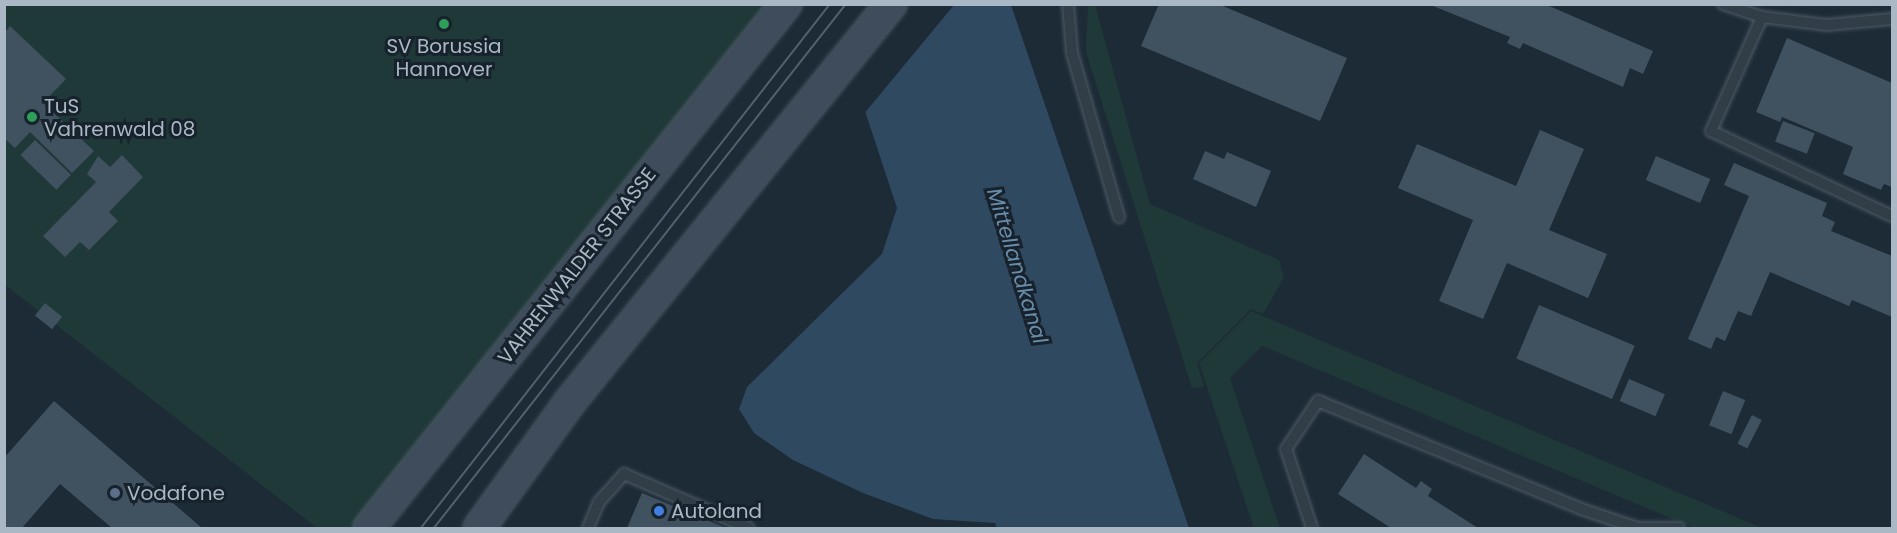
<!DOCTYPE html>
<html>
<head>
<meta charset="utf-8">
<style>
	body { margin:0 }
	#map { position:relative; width:1897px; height:533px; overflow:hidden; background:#1d2b37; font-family:Poppins,sans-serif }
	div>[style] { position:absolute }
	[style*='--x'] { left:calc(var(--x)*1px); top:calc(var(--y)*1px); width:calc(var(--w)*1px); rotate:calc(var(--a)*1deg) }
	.green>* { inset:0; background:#1f3838 }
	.water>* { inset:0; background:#2f4960 }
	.pier>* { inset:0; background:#1d2b37 }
	.building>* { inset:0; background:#40515f; transform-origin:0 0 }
	.roads { filter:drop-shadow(0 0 2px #4e5b66) drop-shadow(0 0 2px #4e5b66) }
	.service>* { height:10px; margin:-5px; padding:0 5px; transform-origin:5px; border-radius:5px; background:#313d47 }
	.secondary>* { height:30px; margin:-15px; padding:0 15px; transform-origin:15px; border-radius:15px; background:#3e4c5b }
	.tram>* { height:1.5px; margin:-0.75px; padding:0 0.75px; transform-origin:0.75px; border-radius:0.75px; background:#52616f }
	.dots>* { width:16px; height:16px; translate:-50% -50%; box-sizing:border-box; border:3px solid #17222c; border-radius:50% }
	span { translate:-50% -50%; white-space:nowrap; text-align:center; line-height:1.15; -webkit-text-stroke:6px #17222c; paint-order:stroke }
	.poi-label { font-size:20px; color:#aab8c5 }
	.left { translate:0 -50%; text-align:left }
	.street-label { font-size:20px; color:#aab8c5 }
	.water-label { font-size:21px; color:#688dab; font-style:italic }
	.frame { position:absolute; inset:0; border:6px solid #aab8c5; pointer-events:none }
</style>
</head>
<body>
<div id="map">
	<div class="green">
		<div style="clip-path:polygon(4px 5px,786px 5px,369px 528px,317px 528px,5px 285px)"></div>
		<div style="clip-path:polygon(1088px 5px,1095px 5px,1150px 204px,1279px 260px,1284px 277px,1263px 314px,1251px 309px,1197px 363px,1204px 387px,1192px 388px,1086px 52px)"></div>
		<div style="clip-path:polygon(1251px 311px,1762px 528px,1694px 528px,1262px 346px,1230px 378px,1280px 528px,1254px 528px,1199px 363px)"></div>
	</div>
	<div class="water">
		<div style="clip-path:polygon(830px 5px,1011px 5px,1189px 528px,997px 528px,995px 523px,933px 519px,863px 493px,793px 460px,754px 433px,739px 409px,747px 387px,882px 254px,897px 208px)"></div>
	</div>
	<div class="pier">
		<div style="clip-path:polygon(827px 4px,954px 5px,863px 115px)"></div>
	</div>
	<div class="building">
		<div style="clip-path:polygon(1159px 4px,1218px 4px,1347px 58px,1320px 121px,1141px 46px)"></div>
		<div style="clip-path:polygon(1428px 4px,1547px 5px,1653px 51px,1643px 74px,1630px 68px,1623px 87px,1523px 43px,1520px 49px,1507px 43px,1510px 37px)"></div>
		<div style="clip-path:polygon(10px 26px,66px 79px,43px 103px,94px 151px,72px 173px,30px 132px,15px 148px,4px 138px,4px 33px)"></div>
		<div style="clip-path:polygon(1787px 38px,1892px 83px,1892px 187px,1884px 184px,1881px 190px,1843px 174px,1853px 147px,1782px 117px,1780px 122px,1756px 112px)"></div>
		<div style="left:1783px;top:121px;width:34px;height:22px;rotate:21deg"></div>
		<div style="clip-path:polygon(1540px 130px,1584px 149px,1549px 230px,1607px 254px,1588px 298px,1507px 263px,1483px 319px,1439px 301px,1473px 220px,1398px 188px,1417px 144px,1516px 186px)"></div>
		<div style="left:35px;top:140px;width:50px;height:21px;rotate:44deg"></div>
		<div style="clip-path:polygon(1205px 151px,1224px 159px,1227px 152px,1271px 171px,1256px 207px,1193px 179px)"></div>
		<div style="clip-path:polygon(122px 155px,143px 177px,109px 212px,118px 221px,89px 250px,80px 242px,65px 257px,43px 236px,96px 182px,87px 174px,98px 156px,110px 167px)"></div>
		<div style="left:1656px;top:156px;width:59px;height:26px;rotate:23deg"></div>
		<div style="clip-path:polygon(1734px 163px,1827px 203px,1822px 216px,1835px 222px,1831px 231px,1892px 256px,1892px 317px,1852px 300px,1849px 306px,1770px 272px,1751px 316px,1738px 311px,1725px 341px,1716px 337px,1711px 349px,1688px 339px,1749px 196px,1724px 185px)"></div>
		<div style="left:45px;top:303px;width:22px;height:16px;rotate:39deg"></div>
		<div style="left:1539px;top:305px;width:104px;height:58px;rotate:23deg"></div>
		<div style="left:1629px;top:379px;width:39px;height:24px;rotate:23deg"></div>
		<div style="left:1723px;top:391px;width:24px;height:37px;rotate:22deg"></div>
		<div style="clip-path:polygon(54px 401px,202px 528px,112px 528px,60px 484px,22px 528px,4px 528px,4px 458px)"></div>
		<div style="left:1752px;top:415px;width:11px;height:32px;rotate:27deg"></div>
		<div style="clip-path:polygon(1364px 454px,1416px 488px,1421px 481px,1432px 489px,1428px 496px,1478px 528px,1391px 528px,1338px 494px)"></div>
		<div style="clip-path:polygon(642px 493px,726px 528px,627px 528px)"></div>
	</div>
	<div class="roads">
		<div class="service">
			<div style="--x:1068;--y:4;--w:49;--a:85.3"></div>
			<div style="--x:1072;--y:53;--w:171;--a:74"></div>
			<div style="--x:1723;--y:4;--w:41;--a:18.4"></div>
			<div style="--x:1762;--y:17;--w:64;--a:7.1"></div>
			<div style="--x:1826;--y:25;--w:66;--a:-5.2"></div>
			<div style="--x:1762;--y:17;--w:125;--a:114.1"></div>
			<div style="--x:1711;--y:131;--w:200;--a:25.2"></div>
			<div style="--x:588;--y:528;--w:28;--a:-67"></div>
			<div style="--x:599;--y:502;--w:38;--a:-48"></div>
			<div style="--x:624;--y:474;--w:136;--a:23.4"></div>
			<div style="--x:1312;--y:528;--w:83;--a:-108.2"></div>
			<div style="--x:1286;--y:449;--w:58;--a:-56.3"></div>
			<div style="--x:1318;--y:401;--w:287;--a:22.3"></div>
			<div style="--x:1584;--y:510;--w:57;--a:18.4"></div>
			<div style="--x:1638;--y:528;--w:41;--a:0"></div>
		</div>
		<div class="secondary">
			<div style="--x:369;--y:528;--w:670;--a:-51.49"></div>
			<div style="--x:479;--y:528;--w:154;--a:-54.2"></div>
			<div style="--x:569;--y:403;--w:513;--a:-51.1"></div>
		</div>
	</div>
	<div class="tram">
		<div style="--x:421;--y:528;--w:665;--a:-52.03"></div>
		<div style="--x:434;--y:528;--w:667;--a:-51.82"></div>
	</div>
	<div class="dots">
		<div style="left:444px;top:24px;background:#2e9e5b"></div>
		<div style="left:32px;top:117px;background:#2e9e5b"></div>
		<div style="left:115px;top:493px;background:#5c6f8a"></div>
		<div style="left:659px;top:511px;background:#3f7fe0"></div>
	</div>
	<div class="poi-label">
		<span style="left:444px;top:58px">SV Borussia<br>Hannover</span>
		<span class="left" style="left:44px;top:118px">TuS<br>Vahrenwald 08</span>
		<span class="left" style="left:127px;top:493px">Vodafone</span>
		<span class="left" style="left:671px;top:511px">Autoland</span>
	</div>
	<div class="street-label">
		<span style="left:577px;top:266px;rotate:-52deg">VAHRENWALDER STRASSE</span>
	</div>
	<div class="water-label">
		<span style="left:1017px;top:266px;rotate:73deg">Mittellandkanal</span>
	</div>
	<div class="frame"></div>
</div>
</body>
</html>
